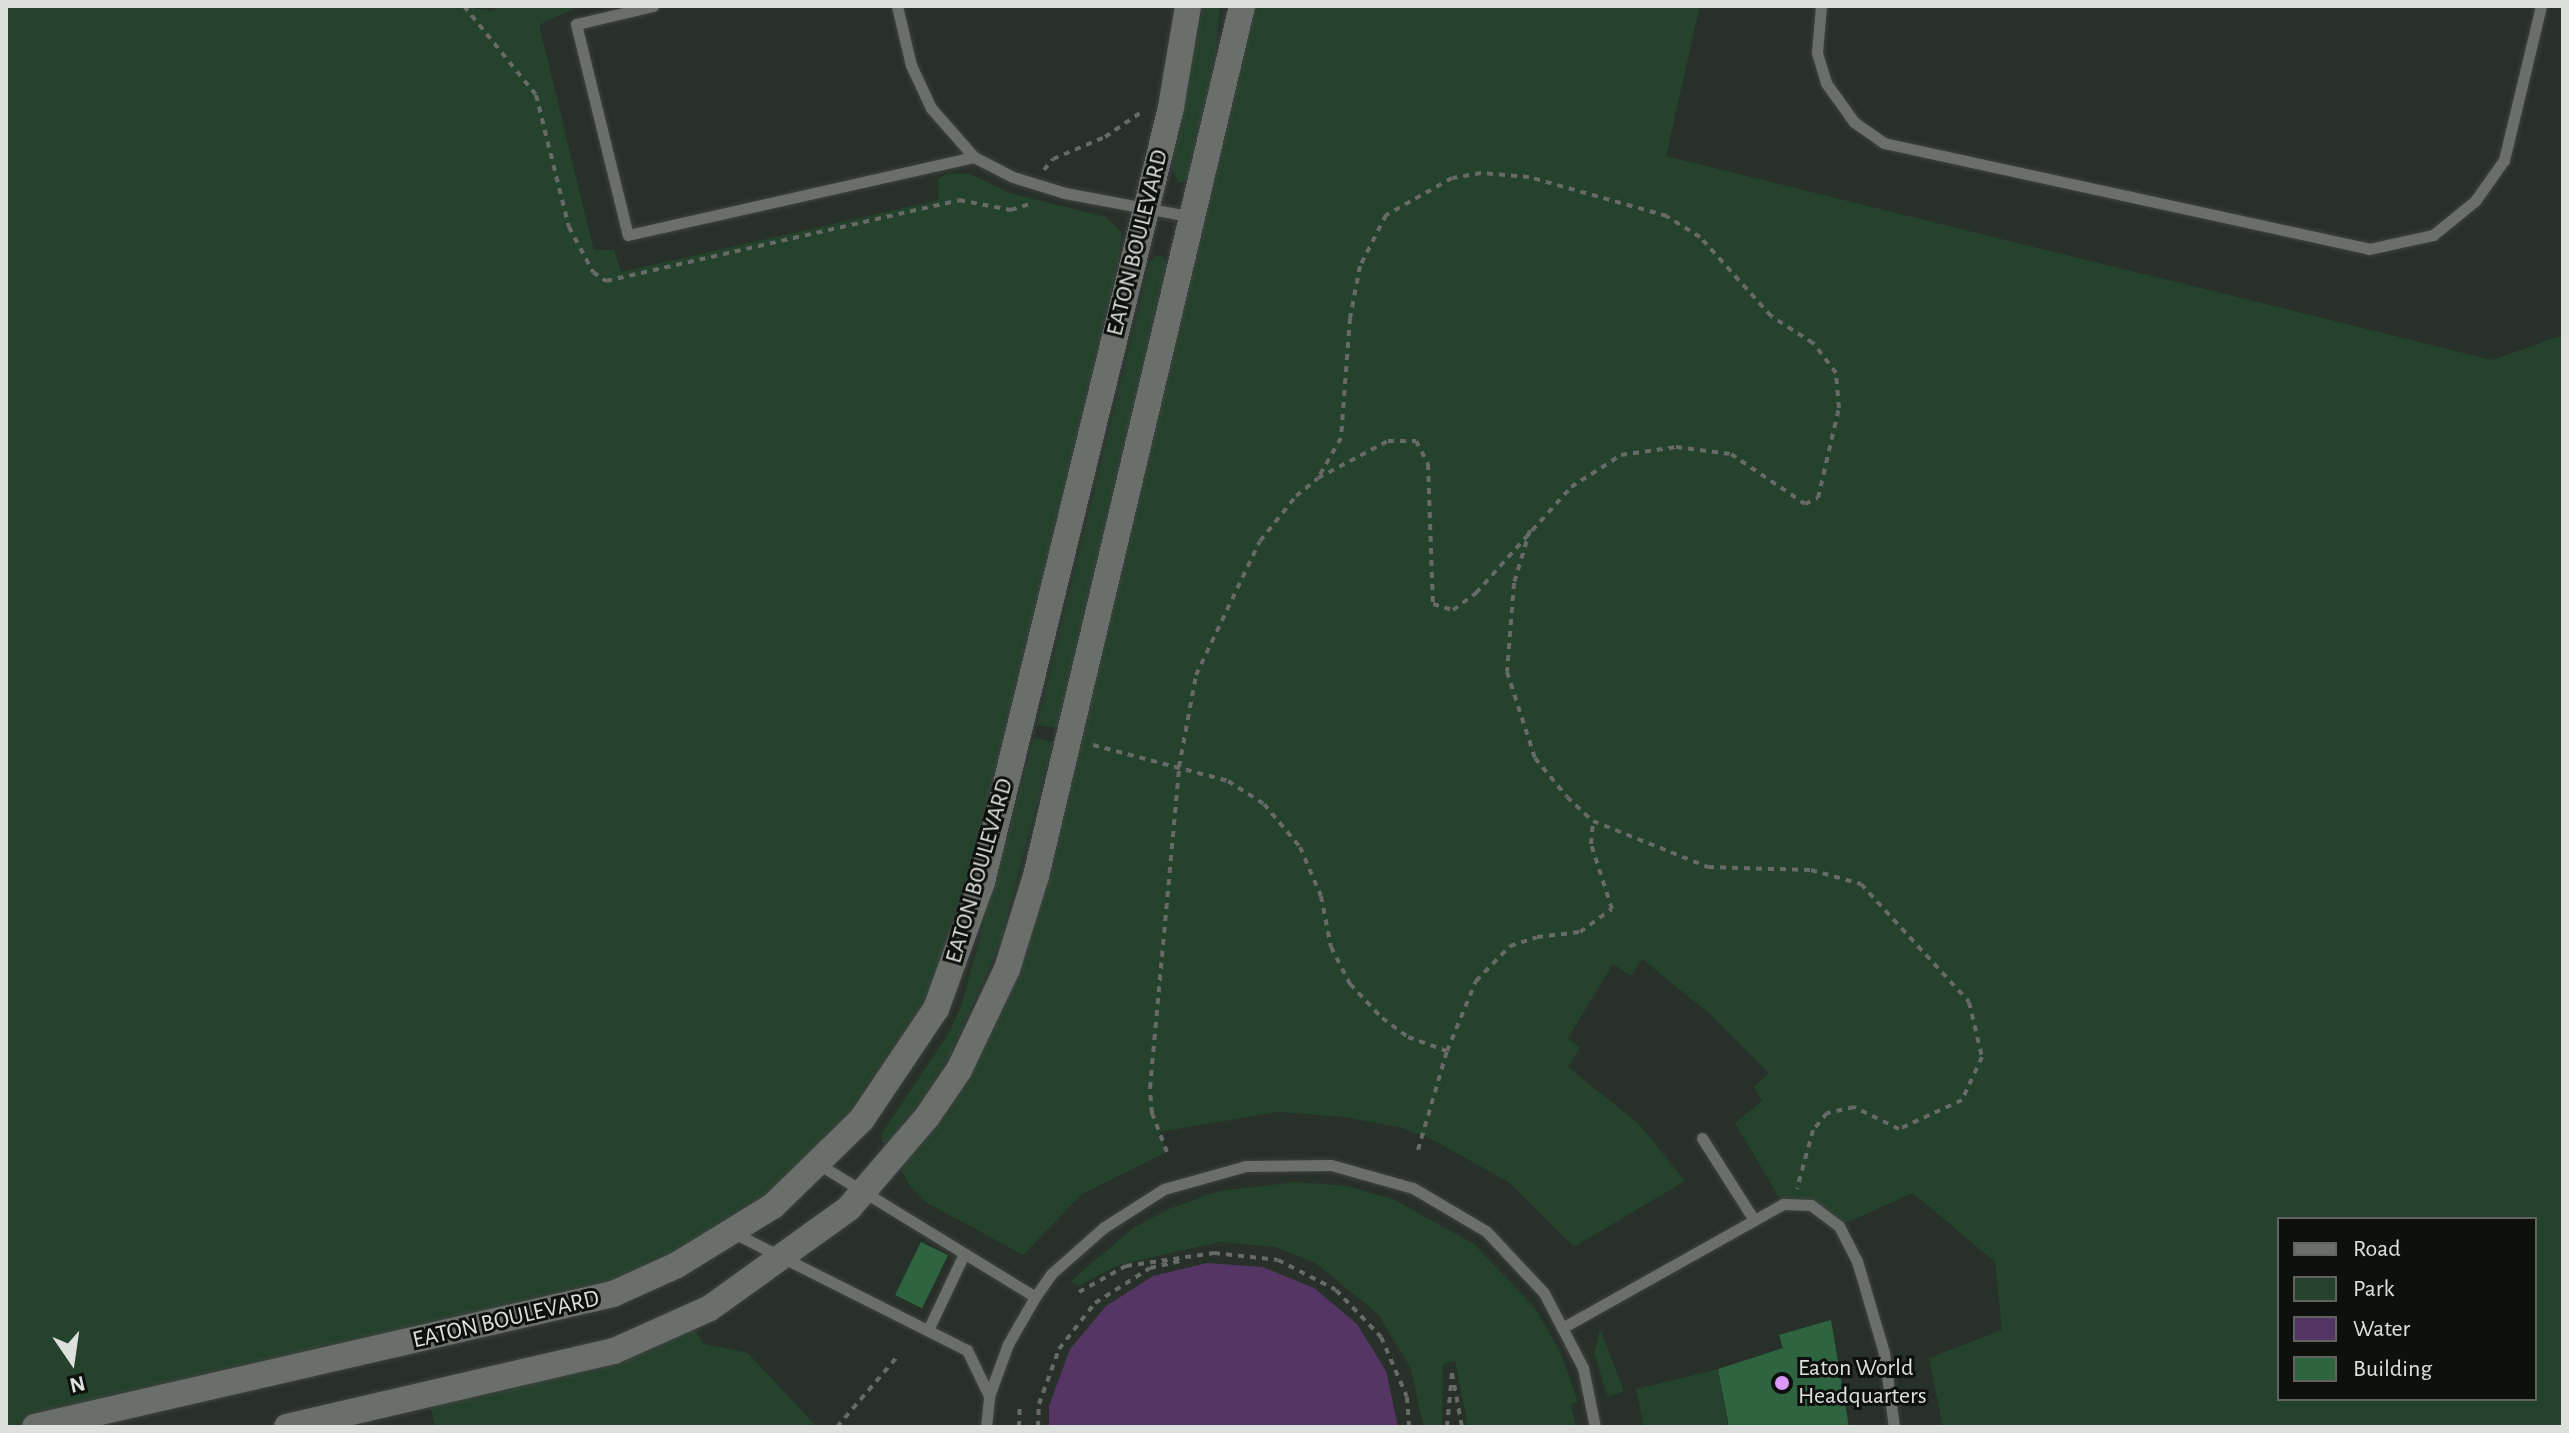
<!DOCTYPE html>
<html>
<head>
<meta charset="utf-8">
<style>
	body { margin:0 }
	#map { position:relative; width:2569px; height:1433px; overflow:hidden; background:#242724; font-family:"Alegreya Sans",sans-serif }
	div>[style] { position:absolute }
	[style*='--x'] { left:calc(var(--x)*1px); top:calc(var(--y)*1px); width:calc(var(--w)*1px); rotate:calc(var(--a)*1deg) }
	.built>* { inset:0; background:#273029 }
	.green>* { inset:0; background:#24422c }
	.water>* { inset:0; background:#543563 }
	.building>* { inset:0; background:#2e6540; transform-origin:0 0 }
	.path>* { height:4px; margin-top:-2px; transform-origin:0; background:repeating-linear-gradient(90deg,#676a67 0 6px,transparent 0 12px) }
	.roads { filter:drop-shadow(0 0 2px #3f4240) drop-shadow(0 0 2px #3f4240) }
	.service>* { height:11px; margin:-5.5px; padding:0 5.5px; transform-origin:5.5px; border-radius:5.5px; background:#6b6f6c }
	.tertiary>* { height:26px; margin:-13px; padding:0 13px; transform-origin:13px; border-radius:13px; background:#6b6f6c }
	.dots>* { width:22px; height:22px; translate:-50% -50%; box-sizing:border-box; border:4px solid #0e100e; border-radius:50% }
	span { translate:-50% -50%; white-space:nowrap; text-align:center; line-height:1.15; -webkit-text-stroke:6px #0e100e; paint-order:stroke }
	.street-label { font-size:24px; color:#dee0de }
	.poi-label { font-size:24px; color:#dee0de }
	.left { translate:0 -50%; text-align:left }
	.frame { position:absolute; inset:0; border:8px solid #dee0de; pointer-events:none }
	.legend { position:absolute; left:2277px; top:1217px; width:260px; height:184px; box-sizing:border-box; background:#0e100e; border:2px solid #616361; margin:0; padding:10px 14px; list-style:none; font-size:24px; color:#dee0de }
	.legend li { display:flex; align-items:center; gap:16px; height:40px }
	.legend b { width:40px; border:2px solid #616361 }
	.north { position:absolute; left:32px; top:1321px; width:80px; height:80px; -webkit-text-stroke:6px #0e100e; paint-order:stroke; rotate:167deg; font-size:22px; font-weight:700; line-height:32px; text-align:center; color:#dee0de }
	.north::after { content:''; display:block; margin:auto; width:28px; height:36px; background:#dee0de; clip-path:polygon(50% 0,100% 100%,50% 72%,0 100%) }
</style>
</head>
<body>
<div id="map">
	<div class="built">
		<div style="clip-path:polygon(evenodd,6px 6px,2563px 6px,2563px 1427px,6px 1427px,6px 6px,2279px 1219px,2535px 1219px,2535px 1399px,2279px 1399px,2279px 1219px)"></div>
	</div>
	<div class="green">
		<div style="clip-path:polygon(6px 6px,461px 6px,491px 11px,502px 6px,579px 6px,539px 25px,594px 250px,614px 250px,621px 272px,939px 200px,938px 179px,947px 173px,970px 174px,1010px 193px,1106px 217px,1122px 233px,1117px 272px,1130px 275px,935px 1009px,820px 1165px,677px 1265px,35px 1427px,6px 1427px)"></div>
		<div style="clip-path:polygon(1203px 6px,1220px 6px,1214px 74px,1187px 181px,1179px 183px,1172px 169px)"></div>
		<div style="clip-path:polygon(evenodd,1242px 6px,1700px 6px,1666px 156px,2492px 360px,2563px 335px,2563px 1427px,1943px 1427px,1929px 1358px,2002px 1330px,1995px 1262px,1913px 1193px,1839px 1226px,1811px 1205px,1783px 1204px,1735px 1123px,1762px 1101px,1754px 1087px,1769px 1073px,1711px 1015px,1642px 959px,1631px 976px,1613px 964px,1568px 1038px,1580px 1047px,1568px 1067px,1639px 1124px,1685px 1181px,1574px 1247px,1510px 1183px,1433px 1140px,1400px 1127px,1343px 1117px,1278px 1112px,1160px 1132px,1167px 1152px,1082px 1194px,1023px 1255px,927px 1203px,910px 1186px,894px 1157px,1007px 969px,1242px 6px,2279px 1219px,2535px 1219px,2535px 1399px,2279px 1399px,2279px 1219px)"></div>
		<div style="clip-path:polygon(1156px 256px,1163px 256px,1170px 269px,1057px 728px,1037px 725px,1150px 262px)"></div>
		<div style="clip-path:polygon(1034px 738px,1053px 742px,1000px 944px,941px 1076px,888px 1143px,882px 1143px,882px 1133px,949px 1033px,962px 1003px)"></div>
		<div style="clip-path:polygon(1295px 1182px,1347px 1186px,1393px 1199px,1474px 1244px,1535px 1308px,1560px 1351px,1578px 1402px,1571px 1404px,1576px 1427px,1468px 1427px,1455px 1361px,1443px 1364px,1442px 1427px,1424px 1427px,1410px 1367px,1378px 1314px,1314px 1262px,1275px 1247px,1220px 1242px,1118px 1265px,1079px 1286px,1070px 1282px,1133px 1228px,1171px 1208px,1219px 1191px)"></div>
		<div style="clip-path:polygon(688px 1319px,704px 1344px,748px 1353px,817px 1427px,435px 1427px,428px 1394px)"></div>
		<div style="clip-path:polygon(1600px 1329px,1624px 1391px,1608px 1397px,1594px 1353px)"></div>
		<div style="clip-path:polygon(1718px 1369px,1728px 1427px,1644px 1427px,1636px 1389px)"></div>
	</div>
	<div class="water">
		<div style="clip-path:polygon(1207px 1263px,1263px 1267px,1314px 1288px,1357px 1324px,1386px 1371px,1398px 1427px,1049px 1427px,1049px 1406px,1070px 1349px,1106px 1306px,1153px 1276px)"></div>
	</div>
	<div class="building">
		<div style="left:921px;top:1242px;width:30px;height:59px;rotate:26deg"></div>
		<div style="clip-path:polygon(1831px 1320px,1849px 1427px,1729px 1427px,1718px 1369px,1783px 1348px,1779px 1335px)"></div>
	</div>
	<div class="path">
		<div style="--x:464;--y:6;--w:114;--a:51"></div>
		<div style="--x:536;--y:95;--w:136;--a:76"></div>
		<div style="--x:569;--y:227;--w:51;--a:61.9"></div>
		<div style="--x:593;--y:272;--w:16;--a:35"></div>
		<div style="--x:606;--y:281;--w:362;--a:-12.9"></div>
		<div style="--x:959;--y:200;--w:53;--a:10.9"></div>
		<div style="--x:1011;--y:210;--w:23;--a:-18"></div>
		<div style="--x:480;--y:6;--w:8;--a:0"></div>
		<div style="--x:1044;--y:170;--w:14;--a:-51"></div>
		<div style="--x:1053;--y:159;--w:56;--a:-22.9"></div>
		<div style="--x:1105;--y:137;--w:42;--a:-34.4"></div>
		<div style="--x:1530;--y:530;--w:55;--a:106.8"></div>
		<div style="--x:1514;--y:583;--w:89;--a:94.5"></div>
		<div style="--x:1507;--y:672;--w:90;--a:72"></div>
		<div style="--x:1535;--y:758;--w:50;--a:50.6"></div>
		<div style="--x:1567;--y:797;--w:35;--a:43"></div>
		<div style="--x:1593;--y:821;--w:124;--a:21.8"></div>
		<div style="--x:1708;--y:867;--w:103;--a:1.7"></div>
		<div style="--x:1811;--y:870;--w:52;--a:15.6"></div>
		<div style="--x:1861;--y:884;--w:160;--a:47.5"></div>
		<div style="--x:1969;--y:1002;--w:57;--a:76.7"></div>
		<div style="--x:1982;--y:1057;--w:47;--a:114.9"></div>
		<div style="--x:1962;--y:1100;--w:69;--a:155.3"></div>
		<div style="--x:1899;--y:1129;--w:50;--a:-153.9"></div>
		<div style="--x:1854;--y:1107;--w:28;--a:167"></div>
		<div style="--x:1827;--y:1113;--w:22;--a:129"></div>
		<div style="--x:1813;--y:1130;--w:61;--a:105.2"></div>
		<div style="--x:1093;--y:745;--w:140;--a:14.9"></div>
		<div style="--x:1228;--y:781;--w:43;--a:32.6"></div>
		<div style="--x:1264;--y:804;--w:56;--a:50.1"></div>
		<div style="--x:1300;--y:847;--w:53;--a:66.8"></div>
		<div style="--x:1321;--y:896;--w:52;--a:78.9"></div>
		<div style="--x:1331;--y:947;--w:42;--a:62.8"></div>
		<div style="--x:1350;--y:984;--w:47;--a:46.7"></div>
		<div style="--x:1382;--y:1018;--w:32;--a:36"></div>
		<div style="--x:1408;--y:1037;--w:41;--a:19.7"></div>
		<div style="--x:1418;--y:1150;--w:103;--a:-73.7"></div>
		<div style="--x:1447;--y:1051;--w:76;--a:-67.5"></div>
		<div style="--x:1476;--y:981;--w:49;--a:-45.8"></div>
		<div style="--x:1510;--y:946;--w:28;--a:-18"></div>
		<div style="--x:1537;--y:937;--w:43;--a:-6.6"></div>
		<div style="--x:1580;--y:932;--w:39;--a:-36"></div>
		<div style="--x:1612;--y:909;--w:68;--a:-107.9"></div>
		<div style="--x:1591;--y:844;--w:23;--a:-85"></div>
		<div style="--x:1167;--y:1152;--w:42;--a:-111"></div>
		<div style="--x:1152;--y:1113;--w:25;--a:-95"></div>
		<div style="--x:1150;--y:1088;--w:322;--a:-84.8"></div>
		<div style="--x:1179;--y:767;--w:94;--a:-79.5"></div>
		<div style="--x:1196;--y:675;--w:148;--a:-64.5"></div>
		<div style="--x:1260;--y:541;--w:58;--a:-51.3"></div>
		<div style="--x:1296;--y:496;--w:28;--a:-39"></div>
		<div style="--x:1318;--y:478;--w:79;--a:-27.9"></div>
		<div style="--x:1388;--y:441;--w:28;--a:0"></div>
		<div style="--x:1416;--y:441;--w:26;--a:62"></div>
		<div style="--x:1428;--y:464;--w:140;--a:88"></div>
		<div style="--x:1433;--y:604;--w:21;--a:17"></div>
		<div style="--x:1453;--y:610;--w:29;--a:-36"></div>
		<div style="--x:1476;--y:593;--w:142;--a:-48.1"></div>
		<div style="--x:1571;--y:487;--w:59;--a:-32.6"></div>
		<div style="--x:1621;--y:455;--w:56;--a:-8.3"></div>
		<div style="--x:1676;--y:447;--w:55;--a:7.3"></div>
		<div style="--x:1731;--y:454;--w:89;--a:34"></div>
		<div style="--x:1805;--y:504;--w:14;--a:-25"></div>
		<div style="--x:1818;--y:498;--w:92;--a:-76.9"></div>
		<div style="--x:1839;--y:408;--w:35;--a:-95"></div>
		<div style="--x:1836;--y:373;--w:38;--a:-127"></div>
		<div style="--x:1813;--y:343;--w:50;--a:-147.3"></div>
		<div style="--x:1771;--y:316;--w:106;--a:-131.9"></div>
		<div style="--x:1700;--y:237;--w:39;--a:-148"></div>
		<div style="--x:1667;--y:216;--w:143;--a:-164.2"></div>
		<div style="--x:1529;--y:177;--w:48;--a:-175.2"></div>
		<div style="--x:1481;--y:173;--w:29;--a:170"></div>
		<div style="--x:1452;--y:178;--w:76;--a:150.7"></div>
		<div style="--x:1386;--y:215;--w:57;--a:117"></div>
		<div style="--x:1360;--y:266;--w:53;--a:100.9"></div>
		<div style="--x:1350;--y:318;--w:120;--a:94.3"></div>
		<div style="--x:1341;--y:438;--w:46;--a:119.9"></div>
		<div style="--x:1079;--y:1292;--w:54;--a:-29"></div>
		<div style="--x:1126;--y:1266;--w:89;--a:-8.4"></div>
		<div style="--x:1214;--y:1253;--w:64;--a:6.2"></div>
		<div style="--x:1278;--y:1260;--w:65;--a:27.3"></div>
		<div style="--x:1336;--y:1290;--w:65;--a:46.2"></div>
		<div style="--x:1381;--y:1337;--w:65;--a:66.6"></div>
		<div style="--x:1407;--y:1397;--w:30;--a:86"></div>
		<div style="--x:837;--y:1427;--w:92;--a:-49.4"></div>
		<div style="--x:1019;--y:1427;--w:23;--a:-88"></div>
		<div style="--x:1038;--y:1427;--w:23;--a:-88"></div>
		<div style="--x:1039;--y:1404;--w:59;--a:-70"></div>
		<div style="--x:1059;--y:1349;--w:58;--a:-52"></div>
		<div style="--x:1095;--y:1303;--w:65;--a:-32.5"></div>
		<div style="--x:1150;--y:1268;--w:31;--a:-13"></div>
		<div style="--x:1447;--y:1427;--w:54;--a:-84.7"></div>
		<div style="--x:1452;--y:1373;--w:55;--a:79.5"></div>
	</div>
	<div class="roads">
		<div class="service">
			<div style="--x:653;--y:6;--w:79;--a:166.8"></div>
			<div style="--x:576;--y:24;--w:217;--a:76.2"></div>
			<div style="--x:628;--y:235;--w:355;--a:-12.7"></div>
			<div style="--x:974;--y:157;--w:44;--a:27.1"></div>
			<div style="--x:1013;--y:177;--w:54;--a:17.1"></div>
			<div style="--x:1065;--y:193;--w:130;--a:10.6"></div>
			<div style="--x:897;--y:6;--w:61;--a:76.7"></div>
			<div style="--x:911;--y:65;--w:47;--a:65.1"></div>
			<div style="--x:931;--y:108;--w:65;--a:48.7"></div>
			<div style="--x:1821;--y:6;--w:47;--a:94.9"></div>
			<div style="--x:1817;--y:53;--w:31;--a:73"></div>
			<div style="--x:1826;--y:83;--w:48;--a:54.3"></div>
			<div style="--x:1854;--y:122;--w:37;--a:35"></div>
			<div style="--x:1884;--y:143;--w:496;--a:12.3"></div>
			<div style="--x:2369;--y:249;--w:66;--a:-12.3"></div>
			<div style="--x:2433;--y:235;--w:54;--a:-39"></div>
			<div style="--x:2475;--y:201;--w:50;--a:-54.7"></div>
			<div style="--x:2504;--y:160;--w:158;--a:-76.5"></div>
			<div style="--x:1702;--y:1138;--w:97;--a:57.6"></div>
			<div style="--x:820;--y:1165;--w:252;--a:31.5"></div>
			<div style="--x:734;--y:1233;--w:261;--a:26.7"></div>
			<div style="--x:967;--y:1350;--w:51;--a:64.4"></div>
			<div style="--x:1562;--y:1328;--w:253;--a:-29.3"></div>
			<div style="--x:1783;--y:1204;--w:28;--a:2"></div>
			<div style="--x:1811;--y:1205;--w:35;--a:37"></div>
			<div style="--x:1839;--y:1226;--w:39;--a:63"></div>
			<div style="--x:1857;--y:1261;--w:96;--a:73.6"></div>
			<div style="--x:1884;--y:1353;--w:75;--a:82.3"></div>
			<div style="--x:928;--y:1330;--w:82;--a:-64.7"></div>
			<div style="--x:986;--y:1427;--w:31;--a:-84"></div>
			<div style="--x:989;--y:1396;--w:55;--a:-69.9"></div>
			<div style="--x:1008;--y:1344;--w:54;--a:-60.1"></div>
			<div style="--x:1035;--y:1297;--w:28;--a:-55"></div>
			<div style="--x:1051;--y:1274;--w:69;--a:-41.5"></div>
			<div style="--x:1103;--y:1228;--w:72;--a:-32.6"></div>
			<div style="--x:1164;--y:1189;--w:85;--a:-15.7"></div>
			<div style="--x:1246;--y:1166;--w:85;--a:-0.7"></div>
			<div style="--x:1331;--y:1165;--w:85;--a:15.7"></div>
			<div style="--x:1413;--y:1188;--w:85;--a:30.5"></div>
			<div style="--x:1486;--y:1231;--w:85;--a:46.9"></div>
			<div style="--x:1544;--y:1293;--w:85;--a:62.5"></div>
			<div style="--x:1583;--y:1368;--w:60;--a:78.5"></div>
		</div>
		<div class="tertiary">
			<div style="--x:35;--y:1427;--w:593;--a:-12.96"></div>
			<div style="--x:613;--y:1294;--w:70;--a:-24.4"></div>
			<div style="--x:677;--y:1265;--w:113;--a:-31.6"></div>
			<div style="--x:773;--y:1206;--w:124;--a:-44.3"></div>
			<div style="--x:862;--y:1119;--w:133;--a:-56.1"></div>
			<div style="--x:936;--y:1009;--w:135;--a:-70.1"></div>
			<div style="--x:982;--y:882;--w:798;--a:-76.29"></div>
			<div style="--x:1171;--y:107;--w:102;--a:-80.4"></div>
			<div style="--x:287;--y:1427;--w:336;--a:-13.1"></div>
			<div style="--x:614;--y:1351;--w:105;--a:-24.1"></div>
			<div style="--x:710;--y:1308;--w:171;--a:-35.7"></div>
			<div style="--x:849;--y:1208;--w:120;--a:-49.4"></div>
			<div style="--x:927;--y:1117;--w:57;--a:-55.8"></div>
			<div style="--x:959;--y:1070;--w:112;--a:-64.6"></div>
			<div style="--x:1007;--y:969;--w:97;--a:-72.7"></div>
			<div style="--x:1036;--y:876;--w:894;--a:-76.68"></div>
		</div>
	</div>
	<div class="dots">
		<div style="left:1782px;top:1383px;background:#d99af7"></div>
	</div>
	<div class="street-label">
		<span style="left:1138px;top:243px;rotate:-76deg">EATON BOULEVARD</span>
		<span style="left:980px;top:871px;rotate:-74deg">EATON BOULEVARD</span>
		<span style="left:506px;top:1320px;rotate:-13deg">EATON BOULEVARD</span>
	</div>
	<div class="poi-label">
		<span class="left" style="left:1798px;top:1383px">Eaton World<br>Headquarters</span>
	</div>
	<div class="frame"></div>
	<ul class="legend">
	<li><b style="height:10px;background:#6b6f6c"></b>Road</li>
	<li><b style="height:22px;background:#24422c"></b>Park</li>
	<li><b style="height:22px;background:#543563"></b>Water</li>
	<li><b style="height:22px;background:#2e6540"></b>Building</li>
	</ul>
	<div class="north">N</div>
</div>
</body>
</html>
